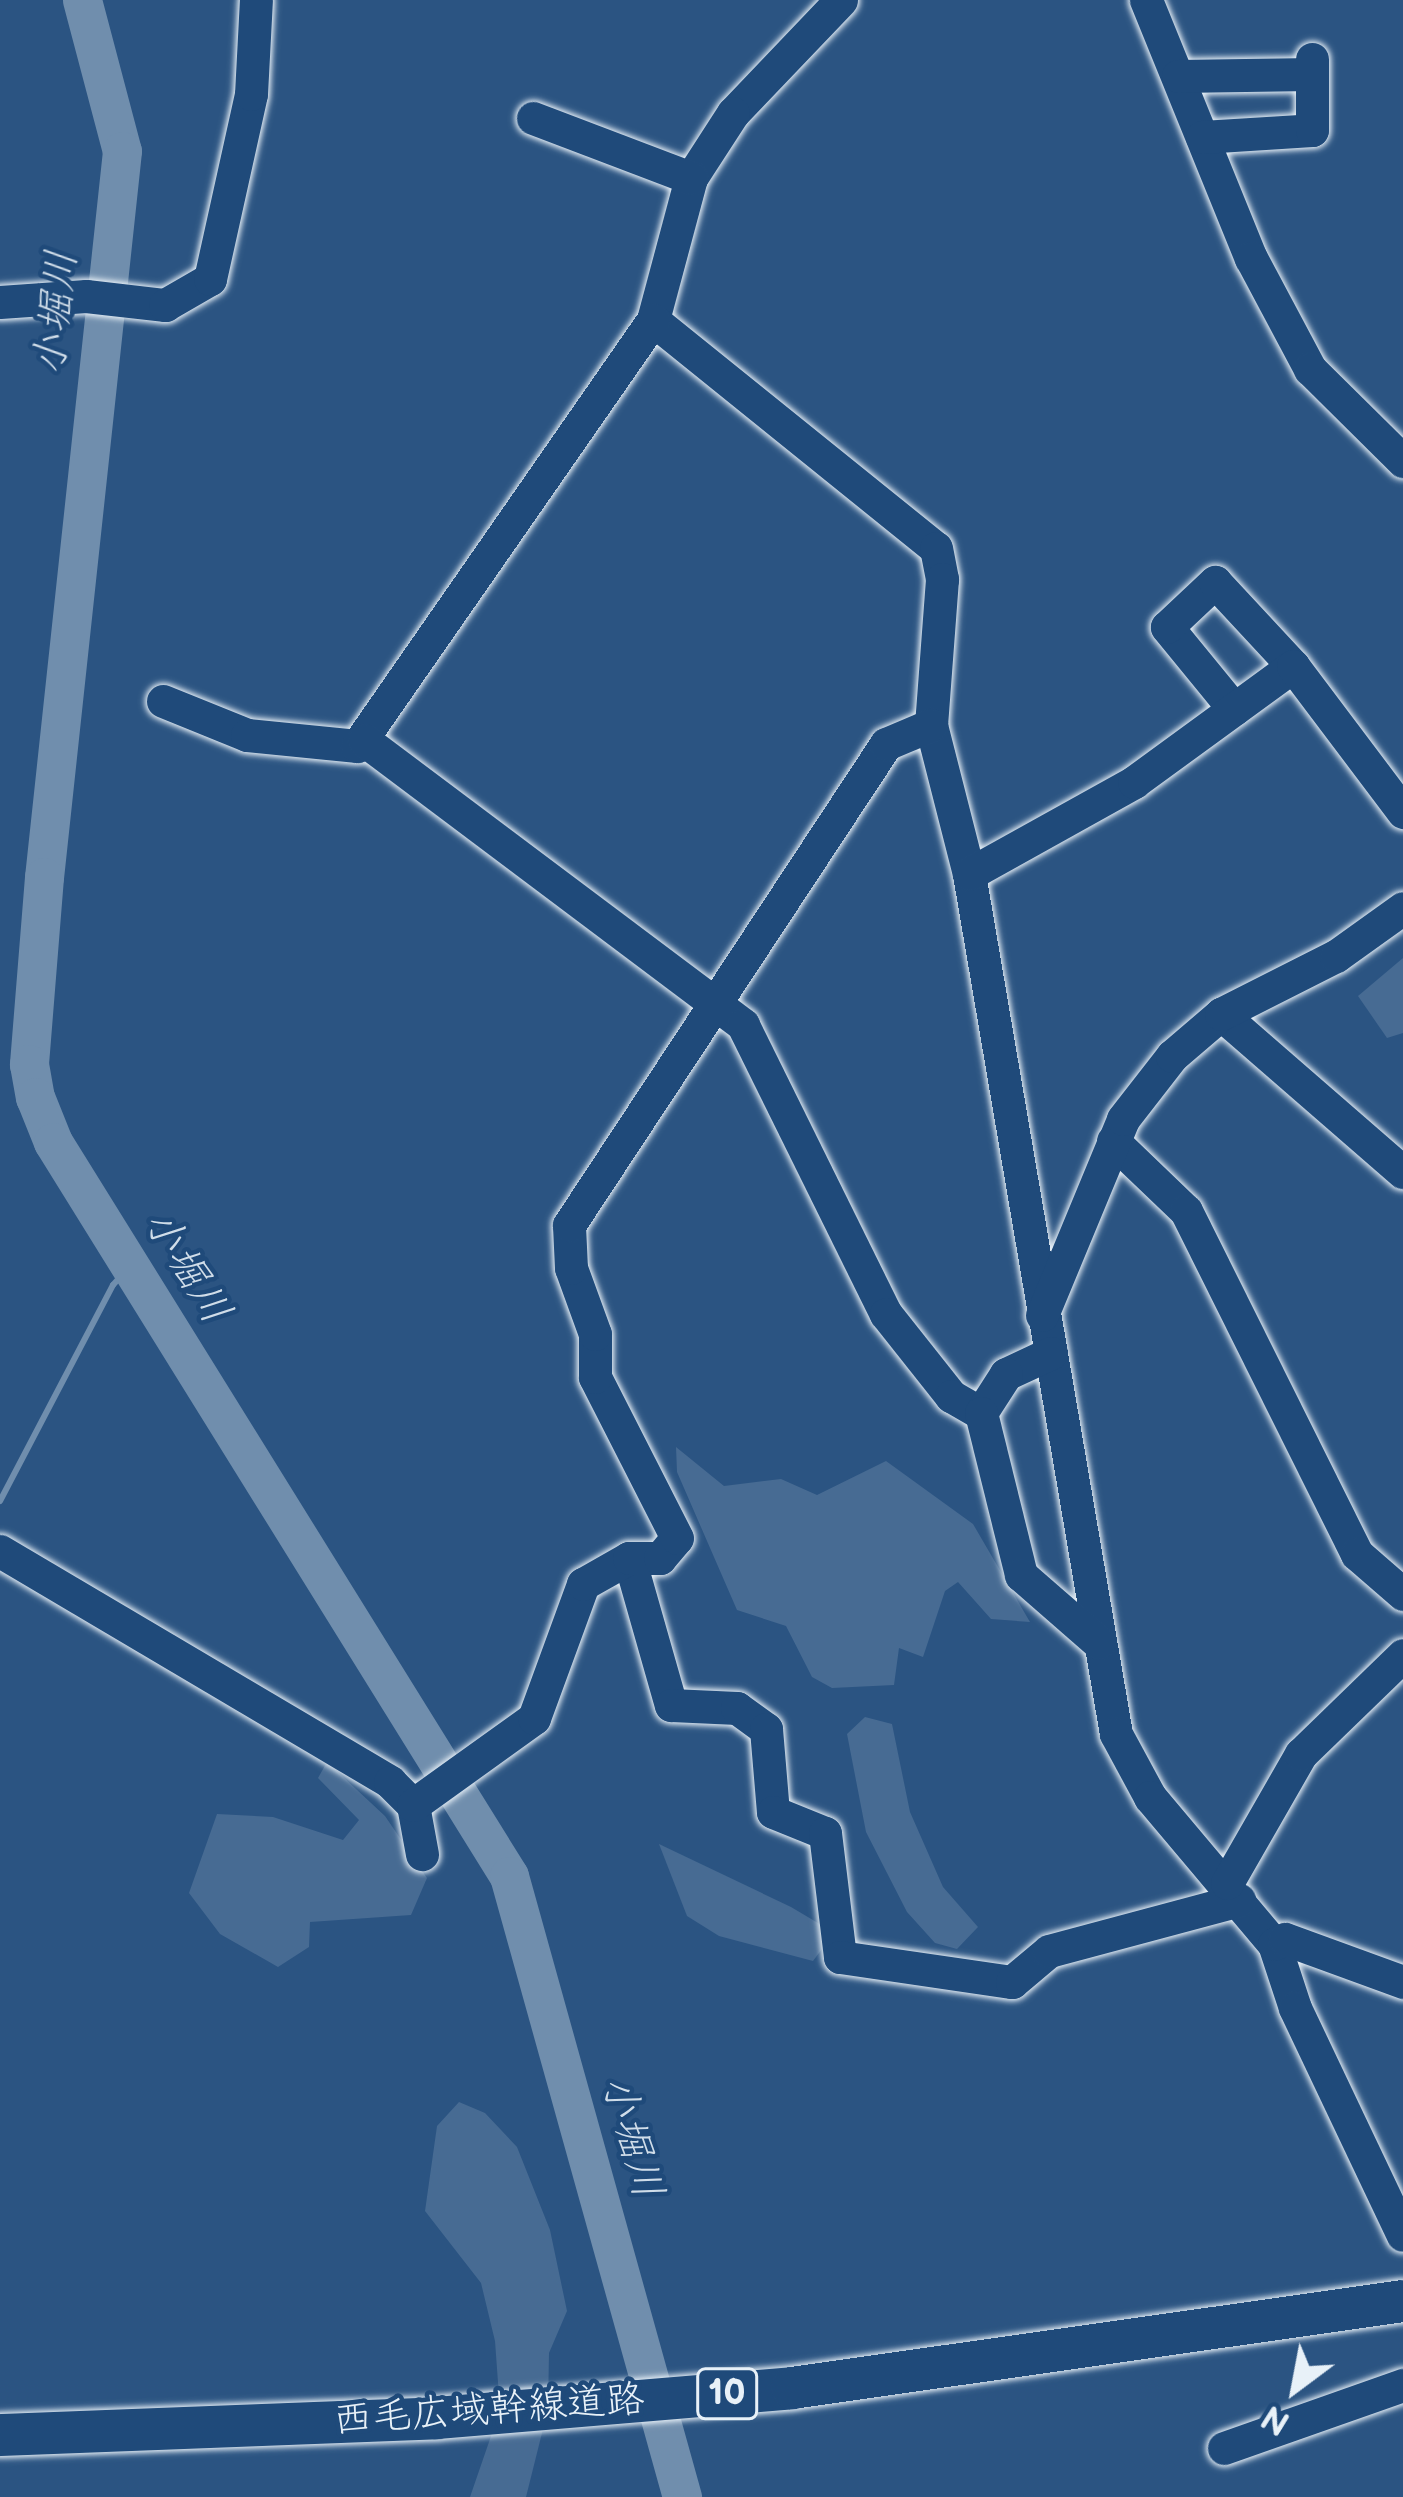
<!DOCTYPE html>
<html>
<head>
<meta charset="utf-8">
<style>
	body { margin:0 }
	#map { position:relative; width:1403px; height:2497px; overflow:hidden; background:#2b5482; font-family:"Balsamiq Sans","Klee One",sans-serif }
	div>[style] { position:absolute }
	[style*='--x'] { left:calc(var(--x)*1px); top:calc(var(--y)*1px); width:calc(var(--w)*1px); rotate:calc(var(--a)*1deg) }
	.green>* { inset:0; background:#476b93 }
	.stream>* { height:6px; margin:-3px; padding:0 3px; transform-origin:3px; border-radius:3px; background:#708ead }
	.river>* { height:39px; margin:-19.5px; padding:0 19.5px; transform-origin:19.5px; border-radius:19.5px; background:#708ead }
	.roads { filter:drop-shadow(0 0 3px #e8f1f8) drop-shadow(0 0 3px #e8f1f8) }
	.minor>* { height:33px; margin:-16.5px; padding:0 16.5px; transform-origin:16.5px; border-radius:16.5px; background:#1f4a7a }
	.major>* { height:42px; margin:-21px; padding:0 21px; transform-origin:21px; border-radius:21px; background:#1f4a7a }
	span { translate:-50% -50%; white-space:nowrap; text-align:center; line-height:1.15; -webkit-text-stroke:9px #1f4a7a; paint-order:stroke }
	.shield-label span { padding:3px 9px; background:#1f4a7a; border:3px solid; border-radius:9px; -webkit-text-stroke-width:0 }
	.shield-label { font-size:36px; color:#e8f1f8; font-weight:700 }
	.street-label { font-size:39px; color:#e8f1f8 }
	.water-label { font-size:42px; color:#d0dde9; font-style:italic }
	.north { position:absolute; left:1235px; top:2329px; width:120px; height:120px; -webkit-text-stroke:9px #1f4a7a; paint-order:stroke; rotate:212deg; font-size:33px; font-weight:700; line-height:48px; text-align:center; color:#e8f1f8 }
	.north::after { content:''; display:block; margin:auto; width:42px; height:54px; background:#e8f1f8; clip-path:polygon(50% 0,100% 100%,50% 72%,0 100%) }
</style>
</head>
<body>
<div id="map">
	<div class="green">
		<div style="clip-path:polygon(1403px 958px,1403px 1033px,1387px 1038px,1358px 996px)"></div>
		<div style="clip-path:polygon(676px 1447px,724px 1486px,781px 1479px,817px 1495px,886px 1461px,973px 1524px,1030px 1622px,991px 1619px,958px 1582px,945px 1591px,923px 1657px,899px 1648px,894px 1685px,832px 1688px,812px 1677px,786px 1626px,737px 1610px,677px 1472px)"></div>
		<div style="clip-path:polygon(865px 1717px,892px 1724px,910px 1812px,943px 1887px,978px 1927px,957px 1949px,935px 1943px,907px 1912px,866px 1832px,847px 1734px)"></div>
		<div style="clip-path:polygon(327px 1762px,385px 1816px,427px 1878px,411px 1915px,310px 1922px,309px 1947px,278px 1967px,220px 1934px,189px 1893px,217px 1814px,273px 1817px,343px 1840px,359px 1820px,318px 1778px)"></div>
		<div style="clip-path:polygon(659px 1844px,791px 1907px,823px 1926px,825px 1945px,813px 1961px,719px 1936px,687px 1916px)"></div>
		<div style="clip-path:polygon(459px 2102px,485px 2113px,517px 2147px,550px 2230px,567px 2311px,549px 2353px,548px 2409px,526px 2497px,470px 2497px,500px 2410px,495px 2341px,481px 2283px,425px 2211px,437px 2126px)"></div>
	</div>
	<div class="stream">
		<div style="--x:0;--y:1501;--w:244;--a:-62.4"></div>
		<div style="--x:113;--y:1285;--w:27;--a:-48"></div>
	</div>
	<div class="river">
		<div style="--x:82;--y:0;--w:156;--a:75.2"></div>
		<div style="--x:122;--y:151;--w:730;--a:96.13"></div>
		<div style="--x:44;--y:877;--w:188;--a:94.6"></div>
		<div style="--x:29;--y:1064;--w:34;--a:80"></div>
		<div style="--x:35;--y:1097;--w:48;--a:68.2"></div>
		<div style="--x:53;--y:1142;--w:864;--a:58.15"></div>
		<div style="--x:509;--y:1876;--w:645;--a:74.43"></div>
	</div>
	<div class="roads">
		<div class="minor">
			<div style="--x:841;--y:0;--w:156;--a:133.7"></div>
			<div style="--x:733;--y:113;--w:77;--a:122.9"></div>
			<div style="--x:691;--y:178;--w:147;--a:105"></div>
			<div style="--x:653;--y:320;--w:363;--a:38.9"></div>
			<div style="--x:936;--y:548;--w:32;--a:79"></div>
			<div style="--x:942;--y:579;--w:146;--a:94.3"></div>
			<div style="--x:931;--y:725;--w:154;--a:75.7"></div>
			<div style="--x:969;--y:874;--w:872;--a:80.3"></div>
			<div style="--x:1116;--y:1734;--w:72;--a:61.6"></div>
			<div style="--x:1150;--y:1797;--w:192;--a:49.9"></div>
			<div style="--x:1274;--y:1944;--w:67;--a:71.8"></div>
			<div style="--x:1295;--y:2008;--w:251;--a:64.6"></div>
			<div style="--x:1146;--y:0;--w:279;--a:67.9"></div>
			<div style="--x:1251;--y:258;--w:126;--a:62"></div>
			<div style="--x:1310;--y:369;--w:131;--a:44.7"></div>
			<div style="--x:1178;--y:76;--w:134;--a:-0.9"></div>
			<div style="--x:533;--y:118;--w:169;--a:20.8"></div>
			<div style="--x:1202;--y:137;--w:110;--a:-3.6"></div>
			<div style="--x:1312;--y:130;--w:71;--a:-90"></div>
			<div style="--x:0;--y:302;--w:86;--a:-4"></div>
			<div style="--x:86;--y:296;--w:80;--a:6.5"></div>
			<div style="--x:165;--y:305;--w:52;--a:-30"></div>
			<div style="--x:210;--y:279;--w:189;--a:-77.5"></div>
			<div style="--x:251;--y:94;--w:94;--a:-87"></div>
			<div style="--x:163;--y:701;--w:91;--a:22"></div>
			<div style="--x:247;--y:735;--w:111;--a:5.7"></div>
			<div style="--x:357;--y:746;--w:519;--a:-55.21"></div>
			<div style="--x:1234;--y:709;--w:106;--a:-129.3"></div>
			<div style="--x:1167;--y:627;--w:66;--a:-43.2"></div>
			<div style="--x:1215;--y:582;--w:115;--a:47.1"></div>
			<div style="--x:364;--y:740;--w:474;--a:36.9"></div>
			<div style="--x:743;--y:1025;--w:322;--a:63.7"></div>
			<div style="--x:886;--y:1314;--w:105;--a:51.6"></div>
			<div style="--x:951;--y:1396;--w:34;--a:30"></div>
			<div style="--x:969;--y:874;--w:189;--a:-29.1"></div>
			<div style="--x:1134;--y:782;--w:197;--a:-36.1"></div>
			<div style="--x:1293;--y:666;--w:183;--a:53"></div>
			<div style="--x:1221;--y:1014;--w:241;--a:41"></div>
			<div style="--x:1113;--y:1141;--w:101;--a:43.8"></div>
			<div style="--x:1186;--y:1211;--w:383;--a:63.5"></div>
			<div style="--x:1357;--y:1554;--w:61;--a:41"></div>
			<div style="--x:1042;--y:1315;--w:212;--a:-67.5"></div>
			<div style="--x:1123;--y:1119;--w:80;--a:-52.1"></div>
			<div style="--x:1172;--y:1056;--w:65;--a:-40.6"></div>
			<div style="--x:1221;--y:1014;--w:129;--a:-26.8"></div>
			<div style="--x:1336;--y:956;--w:82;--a:-35.6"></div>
			<div style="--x:1051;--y:1353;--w:50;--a:155"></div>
			<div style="--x:1006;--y:1374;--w:46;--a:122.7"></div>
			<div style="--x:981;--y:1413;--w:167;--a:76.1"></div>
			<div style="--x:1021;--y:1575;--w:103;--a:41.1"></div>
			<div style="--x:0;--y:1551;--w:453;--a:30.6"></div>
			<div style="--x:390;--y:1782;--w:33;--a:45"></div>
			<div style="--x:413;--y:1805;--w:50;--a:79.6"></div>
			<div style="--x:629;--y:1558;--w:153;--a:74.1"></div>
			<div style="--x:671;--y:1705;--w:66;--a:2.6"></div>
			<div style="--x:737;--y:1708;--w:36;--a:36"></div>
			<div style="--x:766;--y:1729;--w:83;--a:85.2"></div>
			<div style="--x:773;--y:1812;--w:56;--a:22"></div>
			<div style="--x:825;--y:1833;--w:125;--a:83.1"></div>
			<div style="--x:840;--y:1957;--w:174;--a:8.3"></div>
			<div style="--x:1012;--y:1982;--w:48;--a:-40"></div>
			<div style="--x:1049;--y:1951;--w:197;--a:-15"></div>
			<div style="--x:413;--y:1805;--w:149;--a:-35.7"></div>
			<div style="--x:534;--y:1718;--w:143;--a:-69.9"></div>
			<div style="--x:583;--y:1584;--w:53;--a:-29.5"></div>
			<div style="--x:629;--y:1558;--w:31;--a:0"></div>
			<div style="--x:660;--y:1558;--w:26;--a:-50"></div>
			<div style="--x:677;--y:1538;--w:181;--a:-117"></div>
			<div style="--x:595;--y:1377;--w:43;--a:-90"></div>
			<div style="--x:595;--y:1334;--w:70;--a:-110"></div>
			<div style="--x:571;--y:1268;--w:43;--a:-92.7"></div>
			<div style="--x:569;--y:1225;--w:576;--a:-56.61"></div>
			<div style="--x:886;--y:744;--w:49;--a:-22.9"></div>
			<div style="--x:1227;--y:1883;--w:149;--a:-60.2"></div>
			<div style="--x:1301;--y:1754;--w:142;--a:-44.1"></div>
			<div style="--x:1274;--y:1944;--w:12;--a:-24"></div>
			<div style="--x:1285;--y:1939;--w:126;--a:20"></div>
			<div style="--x:1224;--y:2448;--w:190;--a:-19.4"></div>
		</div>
		<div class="major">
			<div style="--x:0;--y:2435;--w:437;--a:-2.2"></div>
			<div style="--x:437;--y:2418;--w:356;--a:-4.8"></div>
			<div style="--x:792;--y:2388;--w:617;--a:-8.1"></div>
		</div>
	</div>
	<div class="shield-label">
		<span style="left:727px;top:2394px">10</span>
	</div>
	<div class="street-label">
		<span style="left:489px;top:2411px;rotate:-4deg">西毛広域幹線道路</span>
	</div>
	<div class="water-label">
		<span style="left:57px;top:313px;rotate:-84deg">小堀川</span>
		<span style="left:186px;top:1267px;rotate:58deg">小堀川</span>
		<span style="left:631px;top:2137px;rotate:74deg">小堀川</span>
	</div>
	<div class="north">N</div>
</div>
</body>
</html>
